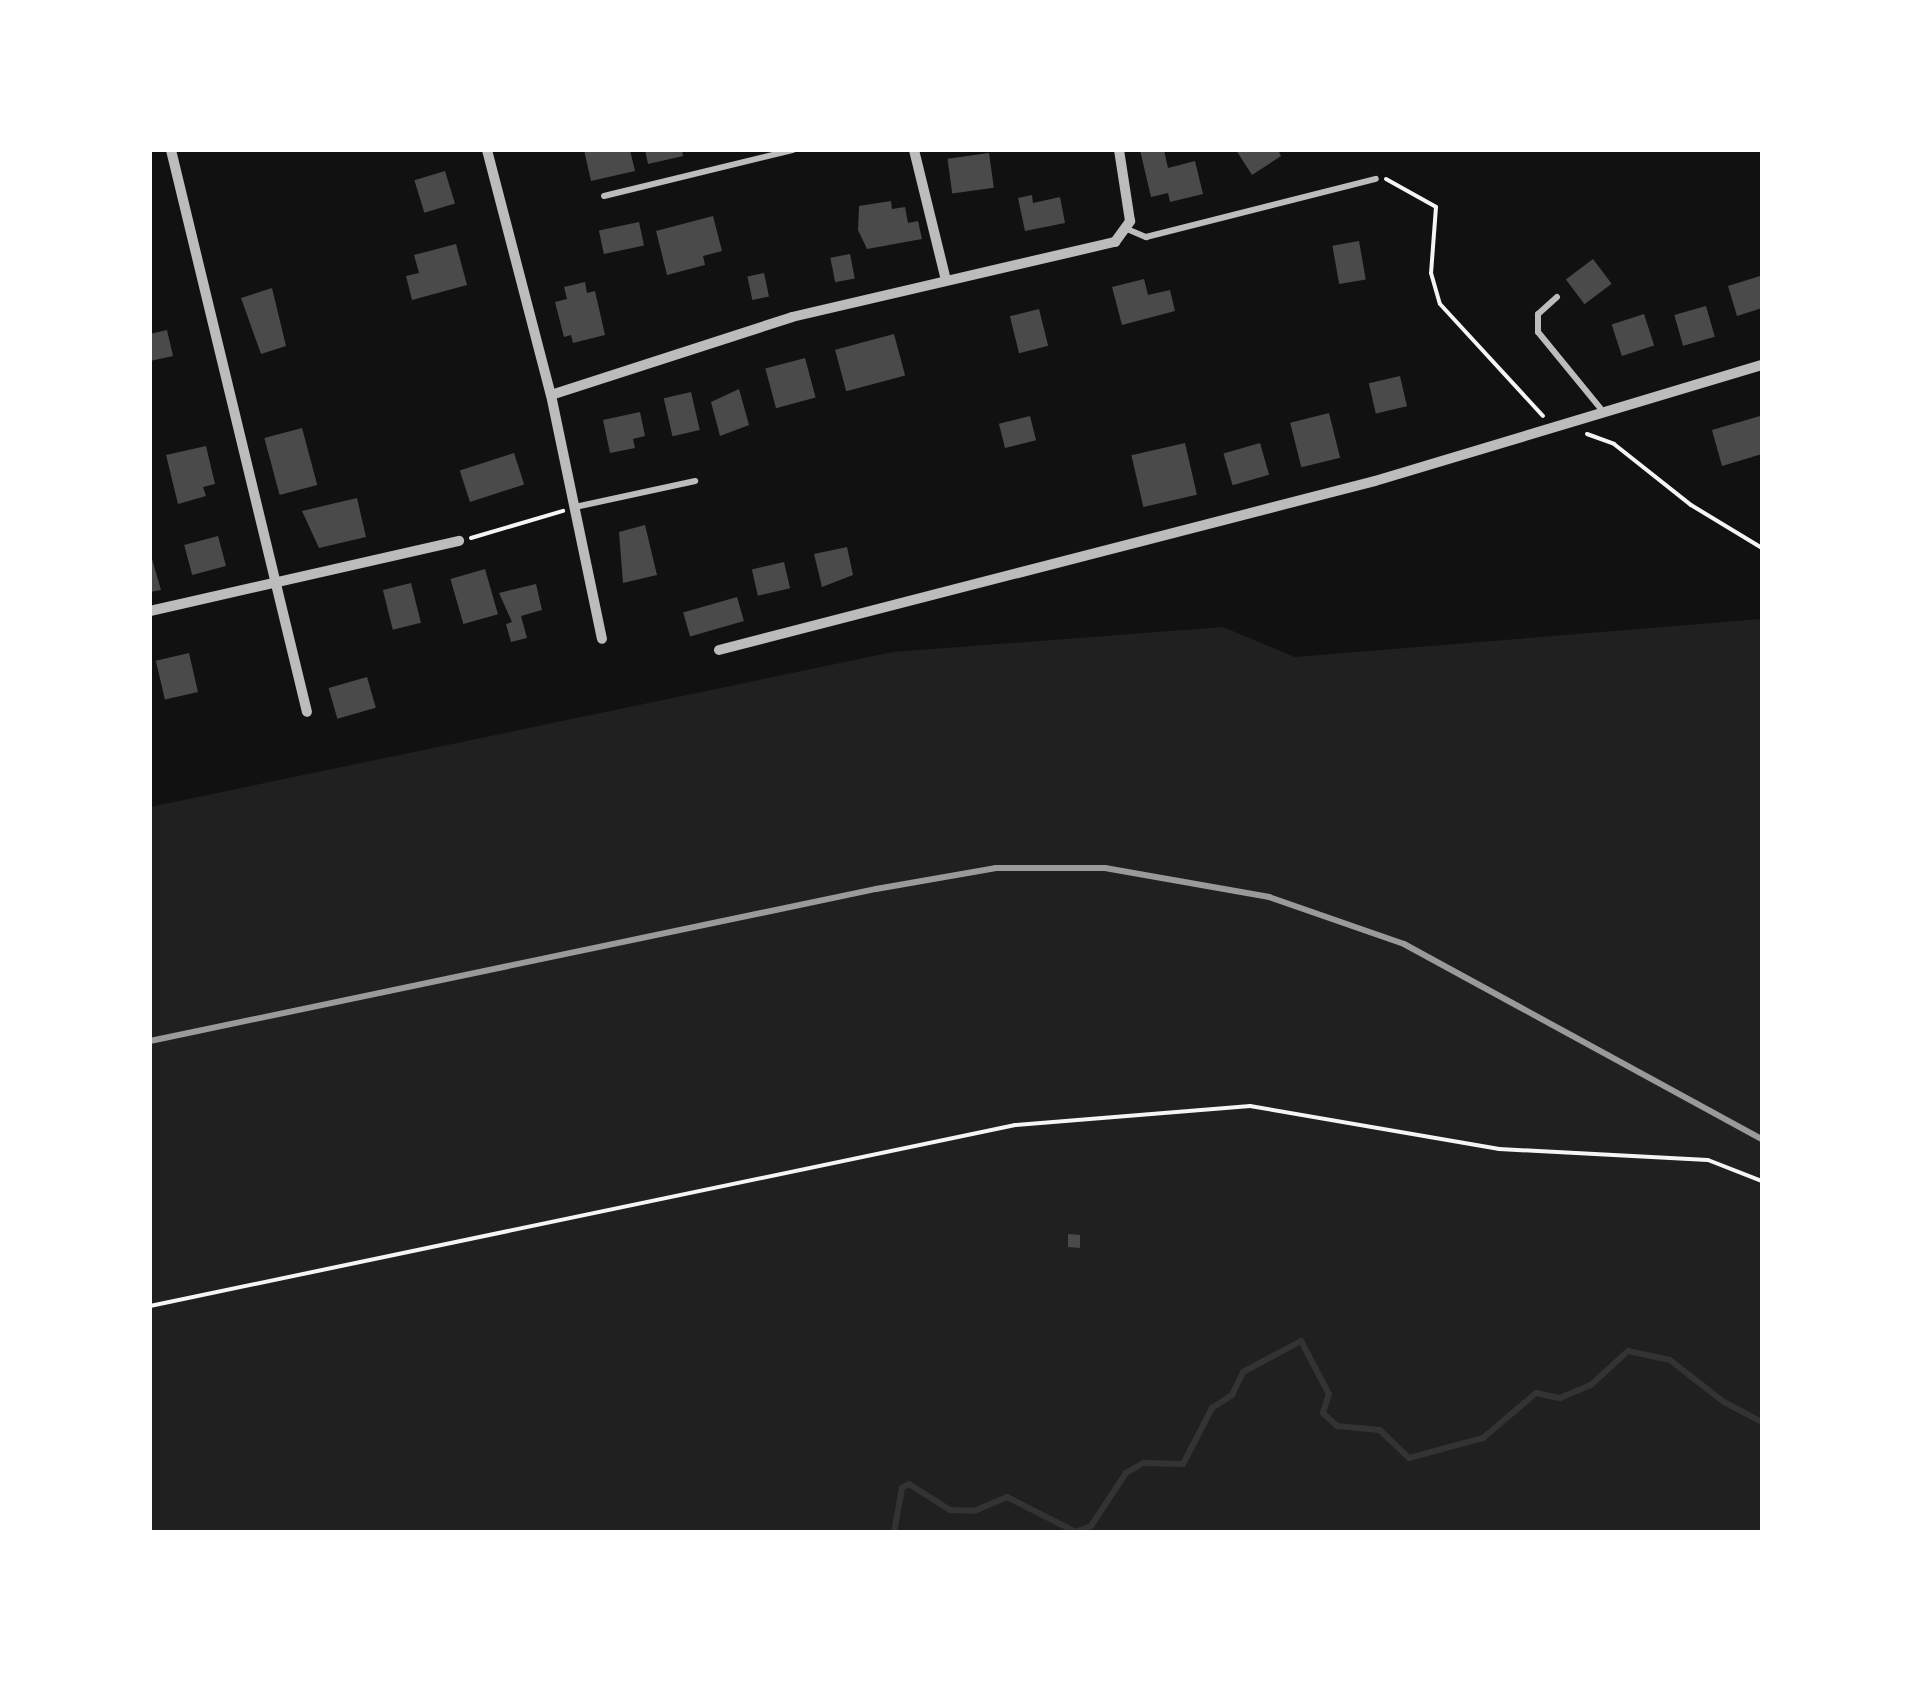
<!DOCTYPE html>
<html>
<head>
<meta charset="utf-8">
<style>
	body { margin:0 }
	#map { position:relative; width:1912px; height:1682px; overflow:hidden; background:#111; font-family:"PT Sans Narrow",sans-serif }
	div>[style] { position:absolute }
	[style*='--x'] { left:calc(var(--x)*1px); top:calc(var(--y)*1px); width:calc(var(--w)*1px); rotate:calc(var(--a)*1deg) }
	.green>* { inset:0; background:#202020 }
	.stream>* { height:6px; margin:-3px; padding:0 3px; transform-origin:3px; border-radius:3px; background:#333 }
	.building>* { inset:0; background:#4a4a4a; transform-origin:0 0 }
	.path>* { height:4px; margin:-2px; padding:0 2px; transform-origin:2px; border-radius:2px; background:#f5f5f5 }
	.service>* { height:6px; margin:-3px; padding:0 3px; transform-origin:3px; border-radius:3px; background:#bcbcbc }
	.minor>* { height:10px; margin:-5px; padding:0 5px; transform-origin:5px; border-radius:5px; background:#bcbcbc }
	.rail>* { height:6px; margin:-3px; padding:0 3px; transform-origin:3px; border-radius:3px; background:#9a9a9a }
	span { translate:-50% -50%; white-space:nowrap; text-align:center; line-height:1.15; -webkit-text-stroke:8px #fff; paint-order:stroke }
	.frame { position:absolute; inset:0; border:152px solid #fff; pointer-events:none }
</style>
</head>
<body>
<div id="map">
	<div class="green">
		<div style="clip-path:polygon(1762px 619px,1762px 1532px,150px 1532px,150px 807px,893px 652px,1223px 627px,1295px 657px)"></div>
	</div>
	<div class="stream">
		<div style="--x:894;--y:1532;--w:45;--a:-79.7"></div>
		<div style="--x:902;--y:1488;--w:8;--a:-30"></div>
		<div style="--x:909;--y:1484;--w:49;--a:32.4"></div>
		<div style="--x:950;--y:1510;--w:24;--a:2"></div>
		<div style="--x:974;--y:1511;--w:36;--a:-23"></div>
		<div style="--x:1007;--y:1497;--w:77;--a:26.9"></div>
		<div style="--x:1076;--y:1532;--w:16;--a:-22"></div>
		<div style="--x:1091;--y:1526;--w:64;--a:-56.6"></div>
		<div style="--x:1126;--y:1473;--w:20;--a:-30"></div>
		<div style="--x:1143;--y:1463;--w:40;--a:1.4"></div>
		<div style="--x:1183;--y:1464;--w:63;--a:-62.6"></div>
		<div style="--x:1212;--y:1408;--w:24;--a:-33"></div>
		<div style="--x:1232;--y:1395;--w:25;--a:-64"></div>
		<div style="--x:1243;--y:1372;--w:66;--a:-28.1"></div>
		<div style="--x:1301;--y:1341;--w:60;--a:62.2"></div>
		<div style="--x:1329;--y:1394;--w:20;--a:108"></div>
		<div style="--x:1323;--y:1413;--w:19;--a:43"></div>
		<div style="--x:1337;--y:1426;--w:43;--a:5.3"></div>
		<div style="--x:1380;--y:1430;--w:40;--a:44"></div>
		<div style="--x:1409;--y:1458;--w:77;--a:-15.1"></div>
		<div style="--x:1483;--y:1438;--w:70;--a:-40.3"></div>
		<div style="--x:1536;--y:1393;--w:25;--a:12"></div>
		<div style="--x:1560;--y:1398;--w:34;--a:-23"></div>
		<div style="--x:1591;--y:1385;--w:50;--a:-42.6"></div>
		<div style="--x:1628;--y:1351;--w:43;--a:12.1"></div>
		<div style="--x:1670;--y:1360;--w:68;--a:37.9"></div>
		<div style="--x:1724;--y:1402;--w:43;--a:27.8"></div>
	</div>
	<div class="building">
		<div style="clip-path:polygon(584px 150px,630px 150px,635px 171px,591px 181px)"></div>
		<div style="clip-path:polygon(645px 150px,682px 150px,683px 156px,648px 164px)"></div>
		<div style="clip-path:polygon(1140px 150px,1164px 150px,1168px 168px,1195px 161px,1203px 194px,1170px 202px,1168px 193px,1151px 197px)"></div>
		<div style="clip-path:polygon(1236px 150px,1278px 150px,1281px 156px,1252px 175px)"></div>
		<div style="left:989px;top:153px;width:35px;height:42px;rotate:82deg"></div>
		<div style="left:445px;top:171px;width:34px;height:32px;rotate:73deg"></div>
		<div style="clip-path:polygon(1032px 195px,1033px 203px,1060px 197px,1065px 223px,1025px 231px,1018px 198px)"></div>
		<div style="clip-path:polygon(891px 201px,892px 209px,905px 207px,908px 223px,918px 221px,922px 239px,867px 249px,858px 230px,859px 206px)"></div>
		<div style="clip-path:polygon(713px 216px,722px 251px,703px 256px,705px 265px,667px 275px,656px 231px)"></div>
		<div style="left:639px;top:222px;width:24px;height:41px;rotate:78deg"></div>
		<div style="left:1359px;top:241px;width:39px;height:27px;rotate:80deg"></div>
		<div style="clip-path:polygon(456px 244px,467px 285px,412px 300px,406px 276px,419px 273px,414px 255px)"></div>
		<div style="left:850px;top:254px;width:25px;height:20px;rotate:79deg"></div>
		<div style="left:1593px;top:259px;width:31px;height:34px;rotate:53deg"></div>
		<div style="left:764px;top:273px;width:24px;height:17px;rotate:78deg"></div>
		<div style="clip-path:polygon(1760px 276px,1762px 308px,1737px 316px,1728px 286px)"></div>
		<div style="clip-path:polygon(1144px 279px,1148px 295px,1170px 290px,1175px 311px,1122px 325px,1112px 287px)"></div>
		<div style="clip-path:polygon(585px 282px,587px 293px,595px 291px,605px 335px,573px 343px,571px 335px,564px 337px,555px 302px,567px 299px,564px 287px)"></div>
		<div style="clip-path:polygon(272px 288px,286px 346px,261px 354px,241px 298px)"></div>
		<div style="left:1706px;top:306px;width:32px;height:33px;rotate:74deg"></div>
		<div style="left:1039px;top:309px;width:38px;height:30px;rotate:76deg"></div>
		<div style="left:1644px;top:314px;width:33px;height:34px;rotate:72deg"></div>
		<div style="clip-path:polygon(167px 330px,173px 356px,150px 361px,150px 334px)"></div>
		<div style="left:894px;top:334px;width:43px;height:61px;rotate:75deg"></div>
		<div style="left:805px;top:358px;width:41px;height:41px;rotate:75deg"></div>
		<div style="left:1400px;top:376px;width:31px;height:32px;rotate:77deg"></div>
		<div style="clip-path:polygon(739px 389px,749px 425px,720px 436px,711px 402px)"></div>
		<div style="left:691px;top:392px;width:39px;height:28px;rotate:77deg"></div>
		<div style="clip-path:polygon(640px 412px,645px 436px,633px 439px,635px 448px,610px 453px,603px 420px)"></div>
		<div style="left:1329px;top:413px;width:46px;height:40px;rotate:76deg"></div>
		<div style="left:1030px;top:416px;width:25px;height:32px;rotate:76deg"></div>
		<div style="clip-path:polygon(1760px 416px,1762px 454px,1722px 466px,1712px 430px)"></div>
		<div style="left:302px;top:428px;width:59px;height:39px;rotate:75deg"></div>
		<div style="left:1185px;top:443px;width:53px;height:55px;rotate:77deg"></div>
		<div style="left:1260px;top:443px;width:33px;height:38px;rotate:74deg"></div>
		<div style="clip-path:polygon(206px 446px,215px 484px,203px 487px,206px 496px,178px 504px,166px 455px)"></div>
		<div style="left:514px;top:453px;width:33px;height:57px;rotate:72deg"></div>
		<div style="clip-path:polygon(357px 498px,366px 537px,319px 548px,302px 511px)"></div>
		<div style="clip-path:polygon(645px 525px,657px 575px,623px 583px,619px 532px)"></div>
		<div style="left:218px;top:536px;width:31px;height:35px;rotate:75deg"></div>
		<div style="clip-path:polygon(847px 547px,853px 575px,822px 587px,814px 554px)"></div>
		<div style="clip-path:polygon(150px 552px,161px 590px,150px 592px)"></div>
		<div style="left:784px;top:562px;width:27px;height:33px;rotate:77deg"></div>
		<div style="left:485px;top:569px;width:47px;height:36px;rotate:74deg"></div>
		<div style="left:411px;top:583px;width:41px;height:29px;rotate:76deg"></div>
		<div style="clip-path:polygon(536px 584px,542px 610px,521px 616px,527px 638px,511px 642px,506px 624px,512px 622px,499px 593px)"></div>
		<div style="left:737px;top:597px;width:25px;height:56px;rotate:74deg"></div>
		<div style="left:189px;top:653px;width:40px;height:34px;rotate:77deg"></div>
		<div style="left:367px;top:677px;width:32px;height:40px;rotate:74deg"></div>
		<div style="clip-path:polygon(1068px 1234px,1080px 1235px,1080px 1248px,1068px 1247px)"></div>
	</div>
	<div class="path">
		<div style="--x:1386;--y:179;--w:57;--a:29.2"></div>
		<div style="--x:1436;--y:207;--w:66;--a:94.3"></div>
		<div style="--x:1431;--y:273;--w:32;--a:74"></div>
		<div style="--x:1440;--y:304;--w:152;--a:47.4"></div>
		<div style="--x:1587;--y:434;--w:29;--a:20"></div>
		<div style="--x:1614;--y:444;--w:98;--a:38.4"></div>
		<div style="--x:1691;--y:505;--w:83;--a:31.2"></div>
		<div style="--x:471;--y:538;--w:96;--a:-16.4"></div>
		<div style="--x:150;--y:1306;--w:884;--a:-11.82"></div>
		<div style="--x:1015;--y:1125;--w:236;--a:-4.6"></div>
		<div style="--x:1250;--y:1106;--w:253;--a:9.8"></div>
		<div style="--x:1499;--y:1149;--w:209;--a:3"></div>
		<div style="--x:1708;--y:1160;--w:58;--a:21.3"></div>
	</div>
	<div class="service">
		<div style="--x:604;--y:196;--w:194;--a:-13.7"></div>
		<div style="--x:1127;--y:229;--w:21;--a:23"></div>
		<div style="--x:1146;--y:237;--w:237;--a:-14.2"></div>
		<div style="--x:1557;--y:297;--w:25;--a:138"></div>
		<div style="--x:1538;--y:314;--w:18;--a:90"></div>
		<div style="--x:1538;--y:332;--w:99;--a:50.7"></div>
		<div style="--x:575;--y:507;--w:123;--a:-12.2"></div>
	</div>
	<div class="minor">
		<div style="--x:171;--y:150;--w:578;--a:76.4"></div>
		<div style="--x:487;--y:150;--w:253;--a:75.4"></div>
		<div style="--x:551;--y:395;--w:249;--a:78.2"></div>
		<div style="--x:914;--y:150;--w:134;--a:76.2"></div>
		<div style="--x:551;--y:395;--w:253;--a:-17.9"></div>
		<div style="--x:792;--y:317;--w:332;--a:-13.1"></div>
		<div style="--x:1115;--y:242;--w:26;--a:-54"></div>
		<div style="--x:1130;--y:221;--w:72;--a:-98.8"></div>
		<div style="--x:150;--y:611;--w:317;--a:-12.8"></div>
		<div style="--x:719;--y:650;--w:677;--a:-14.45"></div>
		<div style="--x:1375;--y:481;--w:404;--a:-16.7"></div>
	</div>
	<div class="rail">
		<div style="--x:150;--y:1041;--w:742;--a:-11.83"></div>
		<div style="--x:876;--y:889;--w:122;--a:-9.9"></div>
		<div style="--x:996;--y:868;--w:109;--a:0"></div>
		<div style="--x:1105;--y:868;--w:167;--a:10"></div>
		<div style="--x:1269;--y:897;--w:143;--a:19.2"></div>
		<div style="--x:1404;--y:944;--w:408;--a:28.6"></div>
	</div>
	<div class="frame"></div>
</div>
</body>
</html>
